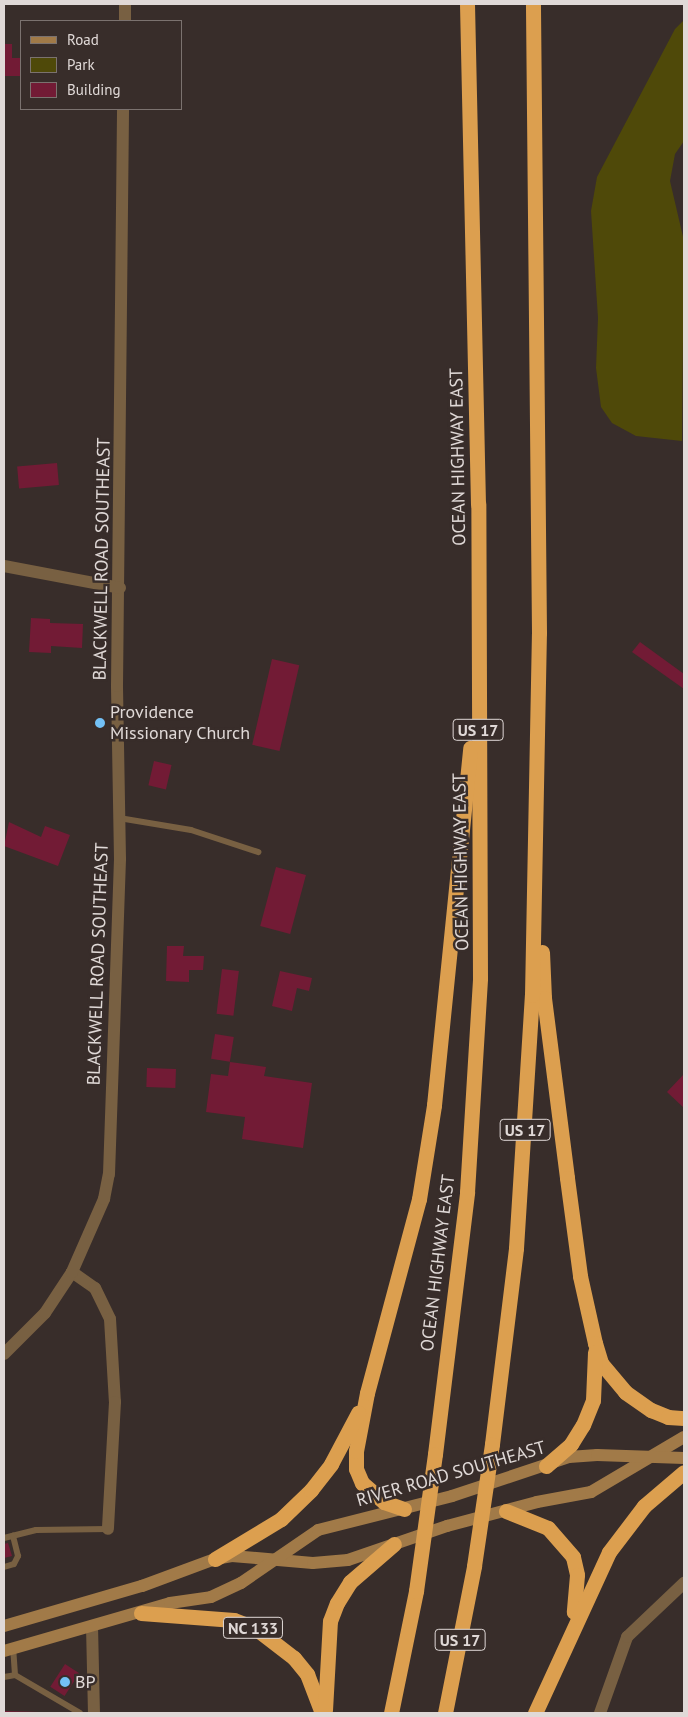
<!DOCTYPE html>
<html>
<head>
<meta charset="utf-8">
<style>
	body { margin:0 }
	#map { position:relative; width:688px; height:1717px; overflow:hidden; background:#382d2a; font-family:"PT Sans",sans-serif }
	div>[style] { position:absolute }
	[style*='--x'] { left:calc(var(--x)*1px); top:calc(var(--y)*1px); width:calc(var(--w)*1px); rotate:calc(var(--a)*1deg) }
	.green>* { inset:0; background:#4f4909 }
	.building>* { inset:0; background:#721b35; transform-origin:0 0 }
	.service>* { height:6px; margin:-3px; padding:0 3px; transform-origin:3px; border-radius:3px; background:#786042 }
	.minor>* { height:12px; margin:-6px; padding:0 6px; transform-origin:6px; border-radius:6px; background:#786042 }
	.tertiary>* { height:12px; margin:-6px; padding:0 6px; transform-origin:6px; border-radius:6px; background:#786042 }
	.secondary>* { height:12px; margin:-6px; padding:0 6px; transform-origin:6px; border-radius:6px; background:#a17a48 }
	.motorway>* { height:15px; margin:-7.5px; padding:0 7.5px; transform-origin:7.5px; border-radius:7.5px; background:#dc9f4f }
	.motorway-bridge>* { height:15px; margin:-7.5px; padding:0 7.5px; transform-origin:7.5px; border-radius:7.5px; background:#dc9f4f }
	.dots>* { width:14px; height:14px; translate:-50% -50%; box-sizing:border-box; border:2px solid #382d2a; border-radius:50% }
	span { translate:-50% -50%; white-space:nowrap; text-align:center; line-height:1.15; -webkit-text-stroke:5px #382d2a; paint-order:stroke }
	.shield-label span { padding:1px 4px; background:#382d2a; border:1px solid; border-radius:4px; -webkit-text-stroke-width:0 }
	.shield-label { font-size:16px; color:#e0d9d7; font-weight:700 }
	.street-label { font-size:18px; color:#e0d9d7 }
	.poi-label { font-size:18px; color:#e0d9d7 }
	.left { translate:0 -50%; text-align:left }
	.frame { position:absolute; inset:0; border:5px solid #e0d9d7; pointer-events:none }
	.legend { position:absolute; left:20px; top:20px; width:162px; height:90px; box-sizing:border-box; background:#382d2a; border:1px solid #7b726f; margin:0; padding:6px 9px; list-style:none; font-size:15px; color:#e0d9d7 }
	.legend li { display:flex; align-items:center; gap:10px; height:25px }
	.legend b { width:25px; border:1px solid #7b726f }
</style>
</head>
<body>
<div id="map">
	<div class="green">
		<div style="clip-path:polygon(684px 20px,684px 141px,675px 154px,670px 181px,684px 241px,682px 441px,636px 436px,612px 423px,601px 407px,596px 368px,598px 318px,591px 211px,597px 177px,675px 29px)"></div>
	</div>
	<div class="building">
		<div style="clip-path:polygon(4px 44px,12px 44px,12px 58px,21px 58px,21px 76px,4px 76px)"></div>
		<div style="left:57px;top:463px;width:22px;height:40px;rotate:85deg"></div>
		<div style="clip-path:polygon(31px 618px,50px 619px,50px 623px,83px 624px,82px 648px,51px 646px,51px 653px,29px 652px)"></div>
		<div style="clip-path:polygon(640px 642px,684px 674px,684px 689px,632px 652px)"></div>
		<div style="left:272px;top:659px;width:28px;height:88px;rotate:13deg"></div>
		<div style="left:154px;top:761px;width:18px;height:25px;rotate:13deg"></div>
		<div style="clip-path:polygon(9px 822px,41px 837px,45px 826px,70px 835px,58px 866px,4px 846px)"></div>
		<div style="left:276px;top:867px;width:31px;height:61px;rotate:15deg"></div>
		<div style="clip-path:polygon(167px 946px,184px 946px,183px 956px,204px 956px,203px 970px,189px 970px,189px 982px,166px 981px)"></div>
		<div style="left:222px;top:969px;width:17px;height:45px;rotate:7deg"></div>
		<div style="clip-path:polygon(280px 971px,312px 978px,309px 991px,297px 988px,292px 1011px,272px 1006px)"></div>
		<div style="left:215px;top:1034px;width:19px;height:25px;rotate:9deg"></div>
		<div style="clip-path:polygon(230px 1062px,266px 1067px,264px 1076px,312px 1083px,303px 1148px,242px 1139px,245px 1117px,206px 1112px,211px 1074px,228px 1076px)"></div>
		<div style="left:147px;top:1068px;width:29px;height:19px;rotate:2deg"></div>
		<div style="clip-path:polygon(684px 1074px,684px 1108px,667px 1092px)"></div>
		<div style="clip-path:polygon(8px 1543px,12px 1556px,4px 1558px,4px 1544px)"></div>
		<div style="left:65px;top:1664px;width:17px;height:27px;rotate:33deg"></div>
		<div style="clip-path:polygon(4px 1711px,39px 1712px,39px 1713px,4px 1713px)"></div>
	</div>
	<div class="service">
		<div style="--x:119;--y:818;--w:73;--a:9.5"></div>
		<div style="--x:191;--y:830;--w:71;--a:18.2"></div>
		<div style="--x:4;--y:1538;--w:33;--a:-14"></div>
		<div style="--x:36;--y:1530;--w:72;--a:-0.8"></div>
		<div style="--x:4;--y:1567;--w:10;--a:-17"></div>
		<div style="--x:14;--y:1564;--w:9;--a:-63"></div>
		<div style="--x:18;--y:1556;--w:21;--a:-104"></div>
		<div style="--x:15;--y:1675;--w:75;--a:30.3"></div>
		<div style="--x:4;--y:1677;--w:11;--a:-10"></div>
		<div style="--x:15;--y:1675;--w:26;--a:-94"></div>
	</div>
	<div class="minor">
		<div style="--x:125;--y:21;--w:17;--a:-90"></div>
		<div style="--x:72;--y:1272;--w:28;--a:35"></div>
		<div style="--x:95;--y:1288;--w:34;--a:64"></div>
		<div style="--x:110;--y:1319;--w:83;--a:86.6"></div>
		<div style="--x:115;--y:1402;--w:127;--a:93.2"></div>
		<div style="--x:4;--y:1354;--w:58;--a:-45"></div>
		<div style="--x:45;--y:1313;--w:49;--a:-56.6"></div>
		<div style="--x:72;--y:1272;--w:80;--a:-66.3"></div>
		<div style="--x:104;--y:1199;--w:25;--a:-79"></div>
		<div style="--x:109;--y:1174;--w:315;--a:-88"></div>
		<div style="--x:120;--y:859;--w:173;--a:-91"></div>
		<div style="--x:117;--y:686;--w:577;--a:-89.4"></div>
		<div style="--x:92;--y:1626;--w:87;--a:88.7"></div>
		<div style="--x:600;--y:1713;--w:81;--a:-70.4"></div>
		<div style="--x:627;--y:1637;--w:79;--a:-43.5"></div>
	</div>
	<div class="tertiary">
		<div style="--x:4;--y:566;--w:118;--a:10.7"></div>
	</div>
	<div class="secondary">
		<div style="--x:4;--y:1626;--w:144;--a:-16.2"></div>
		<div style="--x:142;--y:1586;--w:78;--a:-20.3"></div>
		<div style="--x:215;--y:1559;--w:17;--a:-10"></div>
		<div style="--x:232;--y:1556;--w:81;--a:4.9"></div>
		<div style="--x:313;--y:1563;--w:35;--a:-5"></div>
		<div style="--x:348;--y:1560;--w:105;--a:-19"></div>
		<div style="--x:447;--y:1526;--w:93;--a:-14.9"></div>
		<div style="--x:537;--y:1502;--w:55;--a:-10.5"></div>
		<div style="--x:591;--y:1492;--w:108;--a:-30.6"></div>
		<div style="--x:4;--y:1651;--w:173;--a:-16.1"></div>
		<div style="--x:170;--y:1603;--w:41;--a:-8.3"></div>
		<div style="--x:211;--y:1597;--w:33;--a:-25"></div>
		<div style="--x:241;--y:1583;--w:93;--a:-34.5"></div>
		<div style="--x:318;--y:1530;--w:138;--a:-14.2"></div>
		<div style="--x:452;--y:1496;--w:123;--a:-18.4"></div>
		<div style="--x:569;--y:1457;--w:28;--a:-4"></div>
		<div style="--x:597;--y:1455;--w:87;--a:2"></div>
	</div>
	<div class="motorway">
		<div style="--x:542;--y:952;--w:46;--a:87.5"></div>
		<div style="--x:544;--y:998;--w:181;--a:82.7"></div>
		<div style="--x:567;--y:1178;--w:99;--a:82.4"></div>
		<div style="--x:580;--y:1276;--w:69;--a:77.4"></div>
		<div style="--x:595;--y:1343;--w:21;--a:73"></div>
		<div style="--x:601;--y:1363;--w:38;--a:50"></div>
		<div style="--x:625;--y:1392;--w:32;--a:35"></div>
		<div style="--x:651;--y:1410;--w:18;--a:22"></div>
		<div style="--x:668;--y:1417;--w:16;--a:4"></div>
		<div style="--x:492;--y:1444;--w:197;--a:-83"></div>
		<div style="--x:516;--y:1248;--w:254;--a:-86.4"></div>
		<div style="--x:532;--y:995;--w:362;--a:-88.9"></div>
		<div style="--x:539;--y:633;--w:629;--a:-90.55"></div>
		<div style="--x:435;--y:1454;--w:264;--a:-83"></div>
		<div style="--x:467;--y:1192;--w:214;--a:-86.5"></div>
		<div style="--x:480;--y:978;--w:474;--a:-90.2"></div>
		<div style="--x:478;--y:504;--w:500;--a:-91.26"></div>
		<div style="--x:546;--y:1466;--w:33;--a:-41"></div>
		<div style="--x:571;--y:1444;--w:22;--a:-58"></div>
		<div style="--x:583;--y:1425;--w:27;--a:-68"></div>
		<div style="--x:593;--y:1400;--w:48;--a:-87.6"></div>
		<div style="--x:404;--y:1509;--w:21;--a:-161"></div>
		<div style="--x:384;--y:1502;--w:29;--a:-139"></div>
		<div style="--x:362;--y:1483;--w:15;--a:-113"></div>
		<div style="--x:356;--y:1469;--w:18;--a:-90"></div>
		<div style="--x:356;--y:1451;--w:59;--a:-79.3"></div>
		<div style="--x:367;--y:1393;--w:201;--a:-75"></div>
		<div style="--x:419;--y:1199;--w:95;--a:-80.9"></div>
		<div style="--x:434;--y:1105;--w:359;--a:-84.2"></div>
		<div style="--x:506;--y:1511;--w:45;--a:22"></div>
		<div style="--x:548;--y:1528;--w:38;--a:49"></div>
		<div style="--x:573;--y:1557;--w:18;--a:77"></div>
		<div style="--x:577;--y:1575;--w:37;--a:95"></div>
		<div style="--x:215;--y:1559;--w:77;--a:-31.2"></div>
		<div style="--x:281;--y:1519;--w:42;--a:-44"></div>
		<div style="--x:311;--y:1490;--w:33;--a:-52"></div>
		<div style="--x:331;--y:1464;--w:58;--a:-62.1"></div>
		<div style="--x:141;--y:1613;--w:93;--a:4.3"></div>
		<div style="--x:234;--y:1620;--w:22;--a:21"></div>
		<div style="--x:255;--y:1628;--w:49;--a:37.6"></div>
		<div style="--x:294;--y:1658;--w:21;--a:51"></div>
		<div style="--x:307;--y:1674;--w:42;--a:69"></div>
		<div style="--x:325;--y:1710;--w:89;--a:-86.8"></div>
		<div style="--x:330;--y:1621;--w:19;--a:-69"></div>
		<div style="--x:337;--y:1603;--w:25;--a:-58"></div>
		<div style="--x:350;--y:1582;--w:58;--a:-40.8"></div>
		<div style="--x:391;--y:1713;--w:125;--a:-78.4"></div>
		<div style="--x:445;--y:1713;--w:150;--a:-78.8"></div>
		<div style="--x:535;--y:1713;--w:177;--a:-65.3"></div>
		<div style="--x:609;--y:1552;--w:58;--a:-52.7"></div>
		<div style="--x:644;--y:1506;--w:52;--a:-40.4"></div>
	</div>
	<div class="motorway-bridge">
		<div style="--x:474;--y:1566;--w:123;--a:-81.6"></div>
		<div style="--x:416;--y:1591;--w:138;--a:-82.1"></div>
	</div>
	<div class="dots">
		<div style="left:100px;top:723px;background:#73c1f6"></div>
		<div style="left:65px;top:1682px;background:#73c1f6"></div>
	</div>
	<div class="shield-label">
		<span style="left:478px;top:730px">US 17</span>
		<span style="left:525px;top:1130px">US 17</span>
		<span style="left:253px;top:1628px">NC 133</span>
		<span style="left:460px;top:1640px">US 17</span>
	</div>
	<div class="street-label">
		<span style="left:458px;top:457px;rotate:-91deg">OCEAN HIGHWAY EAST</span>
		<span style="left:102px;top:559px;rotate:-89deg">BLACKWELL ROAD SOUTHEAST</span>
		<span style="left:461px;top:862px;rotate:-91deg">OCEAN HIGHWAY EAST</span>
		<span style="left:98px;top:964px;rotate:-88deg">BLACKWELL ROAD SOUTHEAST</span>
		<span style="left:438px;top:1263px;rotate:-83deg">OCEAN HIGHWAY EAST</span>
		<span style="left:451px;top:1474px;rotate:-16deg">RIVER ROAD SOUTHEAST</span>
	</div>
	<div class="poi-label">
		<span class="left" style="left:110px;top:723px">Providence<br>Missionary Church</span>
		<span class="left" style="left:75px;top:1682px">BP</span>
	</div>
	<div class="frame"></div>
	<ul class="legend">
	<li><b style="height:6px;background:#a17a48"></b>Road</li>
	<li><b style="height:14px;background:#4f4909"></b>Park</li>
	<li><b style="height:14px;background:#721b35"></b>Building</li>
	</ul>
</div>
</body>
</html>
